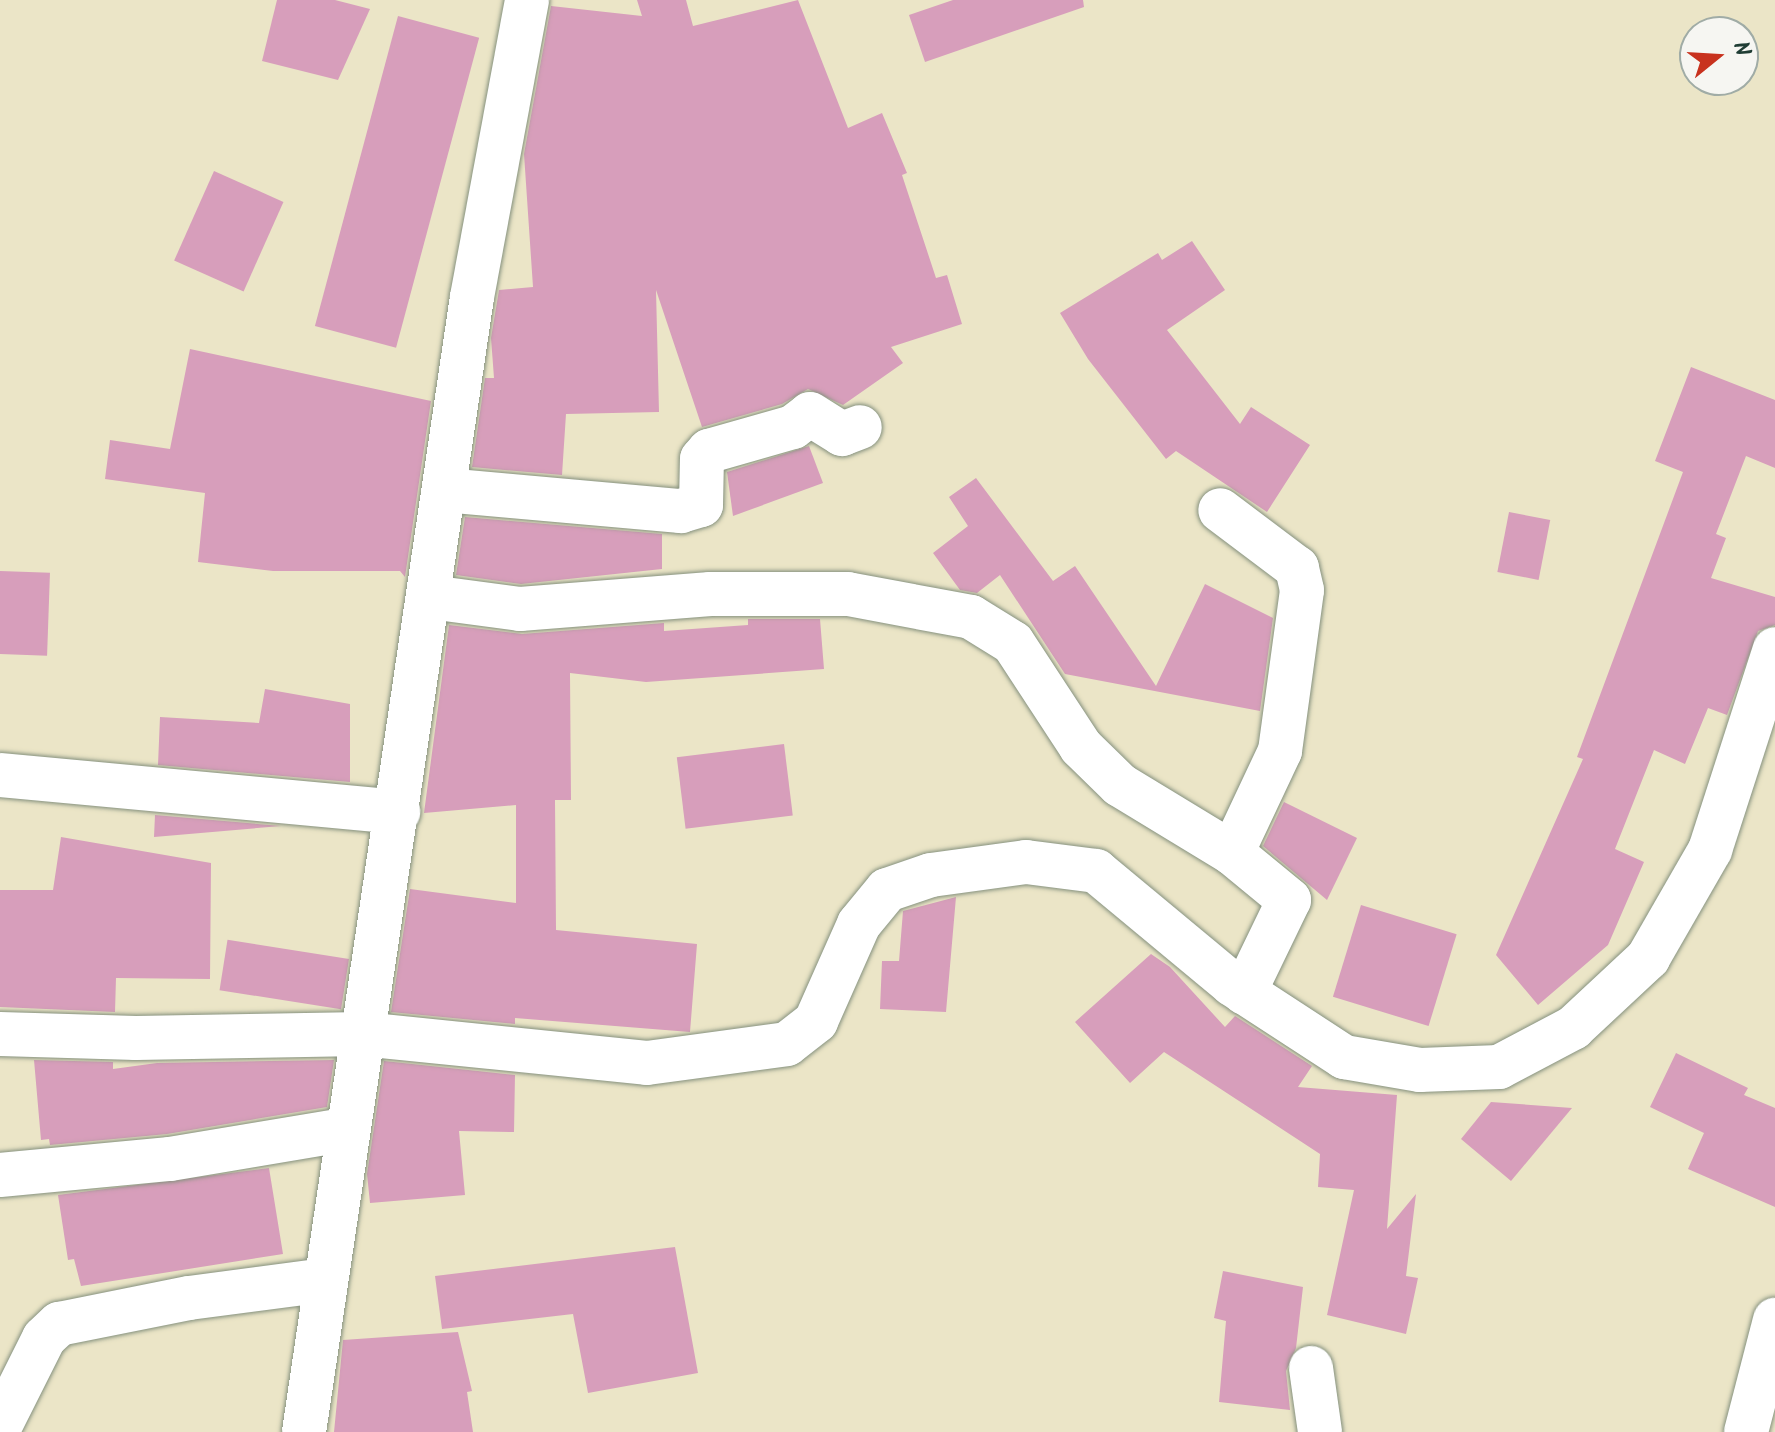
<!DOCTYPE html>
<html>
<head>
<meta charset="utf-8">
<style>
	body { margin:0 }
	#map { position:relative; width:1775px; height:1432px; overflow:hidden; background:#ebe5c7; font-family:Kalam,sans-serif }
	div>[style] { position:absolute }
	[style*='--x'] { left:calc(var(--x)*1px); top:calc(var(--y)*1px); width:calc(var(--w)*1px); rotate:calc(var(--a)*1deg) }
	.building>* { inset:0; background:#d79ebb; transform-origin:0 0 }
	.roads { filter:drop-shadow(0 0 2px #85917e) drop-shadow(0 0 2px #85917e) }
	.minor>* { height:44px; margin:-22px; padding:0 22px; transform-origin:22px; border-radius:22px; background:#fff }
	span { translate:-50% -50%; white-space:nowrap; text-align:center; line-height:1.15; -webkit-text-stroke:6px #f6f6f2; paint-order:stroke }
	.north { position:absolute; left:1679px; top:16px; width:80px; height:80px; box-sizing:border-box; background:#f6f6f2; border:2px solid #a0aca6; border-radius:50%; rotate:72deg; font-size:22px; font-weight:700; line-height:32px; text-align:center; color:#1f3d34 }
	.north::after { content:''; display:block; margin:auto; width:28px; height:36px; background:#c8321e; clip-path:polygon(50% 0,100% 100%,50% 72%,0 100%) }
</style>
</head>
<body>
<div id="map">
	<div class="building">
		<div style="clip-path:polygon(277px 0,335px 0,370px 9px,338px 80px,262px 61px)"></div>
		<div style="clip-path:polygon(637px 0,686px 0,693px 26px,798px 0,848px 128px,882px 113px,907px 173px,902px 175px,936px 278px,947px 275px,962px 324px,891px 347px,903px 363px,843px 405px,808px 389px,782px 404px,702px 427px,656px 290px,659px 412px,566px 414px,562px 475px,472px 467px,485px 378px,494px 378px,491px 338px,499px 290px,533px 287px,524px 154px,551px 6px,642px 16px)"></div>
		<div style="clip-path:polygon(953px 0,1083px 0,1084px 7px,925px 62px,909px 15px)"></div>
		<div style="left:398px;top:16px;width:84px;height:321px;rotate:15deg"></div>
		<div style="left:214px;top:171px;width:76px;height:98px;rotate:24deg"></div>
		<div style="clip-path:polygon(1192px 241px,1225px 290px,1167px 330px,1240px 424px,1251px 407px,1310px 445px,1267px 512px,1176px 451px,1166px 459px,1088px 359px,1060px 313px,1158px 253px,1162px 260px)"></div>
		<div style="clip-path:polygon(190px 349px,431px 401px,405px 577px,400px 571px,273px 571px,198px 562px,205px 493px,105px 479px,110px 440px,170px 449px)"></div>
		<div style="clip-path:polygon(1691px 367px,1775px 400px,1775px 468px,1746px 456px,1716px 534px,1726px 538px,1711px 578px,1775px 597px,1775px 625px,1758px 631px,1727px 715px,1708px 708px,1685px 764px,1654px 750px,1615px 849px,1644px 862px,1608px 945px,1538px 1005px,1496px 955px,1583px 759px,1577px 757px,1683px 472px,1655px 461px)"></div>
		<div style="clip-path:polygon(809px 446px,823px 483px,733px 516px,727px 472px)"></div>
		<div style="clip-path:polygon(976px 478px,1053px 581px,1075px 566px,1156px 686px,1205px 584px,1273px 618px,1260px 711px,1065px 674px,1000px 575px,977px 593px,960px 590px,933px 553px,968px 526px,949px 497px)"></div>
		<div style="left:1509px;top:512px;width:42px;height:61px;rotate:11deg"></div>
		<div style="clip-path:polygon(465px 517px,662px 534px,662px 569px,521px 584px,456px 575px)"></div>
		<div style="left:0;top:571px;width:50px;height:83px;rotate:2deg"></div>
		<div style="clip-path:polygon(748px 619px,820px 619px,824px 669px,646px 682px,570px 673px,571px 800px,555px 800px,556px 930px,697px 944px,690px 1032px,515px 1018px,515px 1024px,391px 1012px,410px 889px,516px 903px,516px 805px,424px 813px,449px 625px,522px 634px,664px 623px,664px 631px,748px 625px)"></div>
		<div style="clip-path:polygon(265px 689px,350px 704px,350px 782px,158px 765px,160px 717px,259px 723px)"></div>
		<div style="left:784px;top:744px;width:72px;height:108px;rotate:83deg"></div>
		<div style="clip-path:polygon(1284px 802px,1357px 838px,1327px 900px,1263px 846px)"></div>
		<div style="clip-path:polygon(155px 815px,281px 826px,154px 837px)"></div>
		<div style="clip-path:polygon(61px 837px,211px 863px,210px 979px,116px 978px,115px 1012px,0 1007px,0 890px,53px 890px)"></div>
		<div style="clip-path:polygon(956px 897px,946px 1012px,880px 1009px,882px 961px,899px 961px,903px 911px)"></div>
		<div style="left:1361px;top:905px;width:100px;height:96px;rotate:17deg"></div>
		<div style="clip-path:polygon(1151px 954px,1170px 967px,1225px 1027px,1235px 1016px,1312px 1066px,1298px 1087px,1397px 1095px,1387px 1229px,1416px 1194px,1406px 1276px,1418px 1278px,1406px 1334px,1327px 1315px,1354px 1190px,1318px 1187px,1320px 1154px,1164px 1052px,1130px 1083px,1075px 1022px)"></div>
		<div style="left:349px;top:959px;width:51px;height:123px;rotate:99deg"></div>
		<div style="clip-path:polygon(1676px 1053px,1748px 1088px,1744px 1095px,1775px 1108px,1775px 1207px,1688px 1169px,1704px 1133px,1650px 1107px)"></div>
		<div style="clip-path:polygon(34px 1060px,113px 1062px,113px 1069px,157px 1063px,334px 1060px,327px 1107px,167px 1134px,50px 1145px,49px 1139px,41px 1140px)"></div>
		<div style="clip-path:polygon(384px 1061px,515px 1075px,514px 1132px,459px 1131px,465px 1195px,370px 1203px,367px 1174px)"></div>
		<div style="clip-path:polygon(1491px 1102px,1572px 1108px,1511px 1181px,1461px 1139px)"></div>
		<div style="clip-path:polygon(269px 1168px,283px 1254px,81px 1286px,74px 1259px,68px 1260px,58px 1195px)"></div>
		<div style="clip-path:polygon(675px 1247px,698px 1373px,588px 1393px,573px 1314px,442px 1329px,435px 1276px)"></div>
		<div style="clip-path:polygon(1223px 1271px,1303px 1287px,1296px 1348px,1286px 1371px,1290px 1410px,1219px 1402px,1226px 1321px,1214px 1318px)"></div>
		<div style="clip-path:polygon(458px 1332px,472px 1391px,467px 1392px,473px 1432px,334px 1432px,343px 1340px)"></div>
	</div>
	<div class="roads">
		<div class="minor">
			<div style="--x:444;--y:490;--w:238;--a:5.1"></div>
			<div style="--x:681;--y:511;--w:21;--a:-17"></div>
			<div style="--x:701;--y:505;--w:46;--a:-88.8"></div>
			<div style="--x:702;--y:459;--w:11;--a:-49"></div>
			<div style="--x:709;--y:451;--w:87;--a:-15.9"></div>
			<div style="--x:793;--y:427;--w:21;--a:-37"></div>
			<div style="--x:810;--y:414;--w:38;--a:32"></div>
			<div style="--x:842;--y:434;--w:19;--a:-21"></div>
			<div style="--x:430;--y:597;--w:91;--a:7.6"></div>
			<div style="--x:520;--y:609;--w:191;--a:-4.5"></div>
			<div style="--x:710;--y:594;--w:138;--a:0"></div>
			<div style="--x:848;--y:594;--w:125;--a:10.6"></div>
			<div style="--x:971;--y:617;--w:49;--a:31.8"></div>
			<div style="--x:1013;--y:643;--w:124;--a:56.8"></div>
			<div style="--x:1081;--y:747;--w:54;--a:44.3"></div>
			<div style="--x:1120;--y:785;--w:131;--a:31.3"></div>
			<div style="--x:1232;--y:853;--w:113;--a:-64.8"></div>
			<div style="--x:1280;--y:751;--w:162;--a:-82.2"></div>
			<div style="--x:1302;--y:590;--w:23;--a:-103"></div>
			<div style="--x:1297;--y:568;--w:96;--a:-143"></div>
			<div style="--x:0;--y:775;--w:400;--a:5.3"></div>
			<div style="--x:1232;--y:853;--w:74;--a:39.5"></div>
			<div style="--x:1289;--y:900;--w:103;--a:115.8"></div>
			<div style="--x:0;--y:1034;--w:136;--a:1.7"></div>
			<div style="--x:136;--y:1038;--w:226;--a:-1"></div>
			<div style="--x:362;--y:1034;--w:286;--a:5.8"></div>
			<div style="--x:647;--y:1063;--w:141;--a:-7.7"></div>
			<div style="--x:787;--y:1044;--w:37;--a:-38"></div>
			<div style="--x:816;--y:1021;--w:106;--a:-66.1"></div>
			<div style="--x:859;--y:924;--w:44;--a:-50.5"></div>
			<div style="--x:887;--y:890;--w:46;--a:-18.8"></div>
			<div style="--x:931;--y:875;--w:96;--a:-7.8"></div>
			<div style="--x:1026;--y:862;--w:71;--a:7.3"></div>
			<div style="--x:1096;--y:871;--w:177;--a:39.7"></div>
			<div style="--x:1232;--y:984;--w:134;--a:33.1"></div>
			<div style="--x:1344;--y:1057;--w:77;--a:9.7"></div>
			<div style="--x:1420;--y:1070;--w:79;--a:-2.2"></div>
			<div style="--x:1499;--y:1067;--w:84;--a:-27.8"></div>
			<div style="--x:1573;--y:1028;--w:103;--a:-43"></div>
			<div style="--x:1648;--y:958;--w:125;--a:-60.1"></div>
			<div style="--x:1710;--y:850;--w:211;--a:-72.1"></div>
			<div style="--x:0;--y:1175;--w:171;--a:-5.4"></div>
			<div style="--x:170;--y:1159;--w:181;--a:-9.5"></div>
			<div style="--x:1311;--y:1368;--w:65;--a:82"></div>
			<div style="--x:0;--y:1426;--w:98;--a:-63.4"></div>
			<div style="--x:44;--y:1338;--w:21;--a:-43"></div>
			<div style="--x:59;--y:1324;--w:133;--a:-11.3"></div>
			<div style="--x:189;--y:1298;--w:137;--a:-7.5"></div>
			<div style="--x:304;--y:1432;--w:1147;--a:-81.58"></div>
			<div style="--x:472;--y:297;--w:302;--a:-79.5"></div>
			<div style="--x:1746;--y:1432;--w:116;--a:-75.5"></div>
		</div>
	</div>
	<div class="north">N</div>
</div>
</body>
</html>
